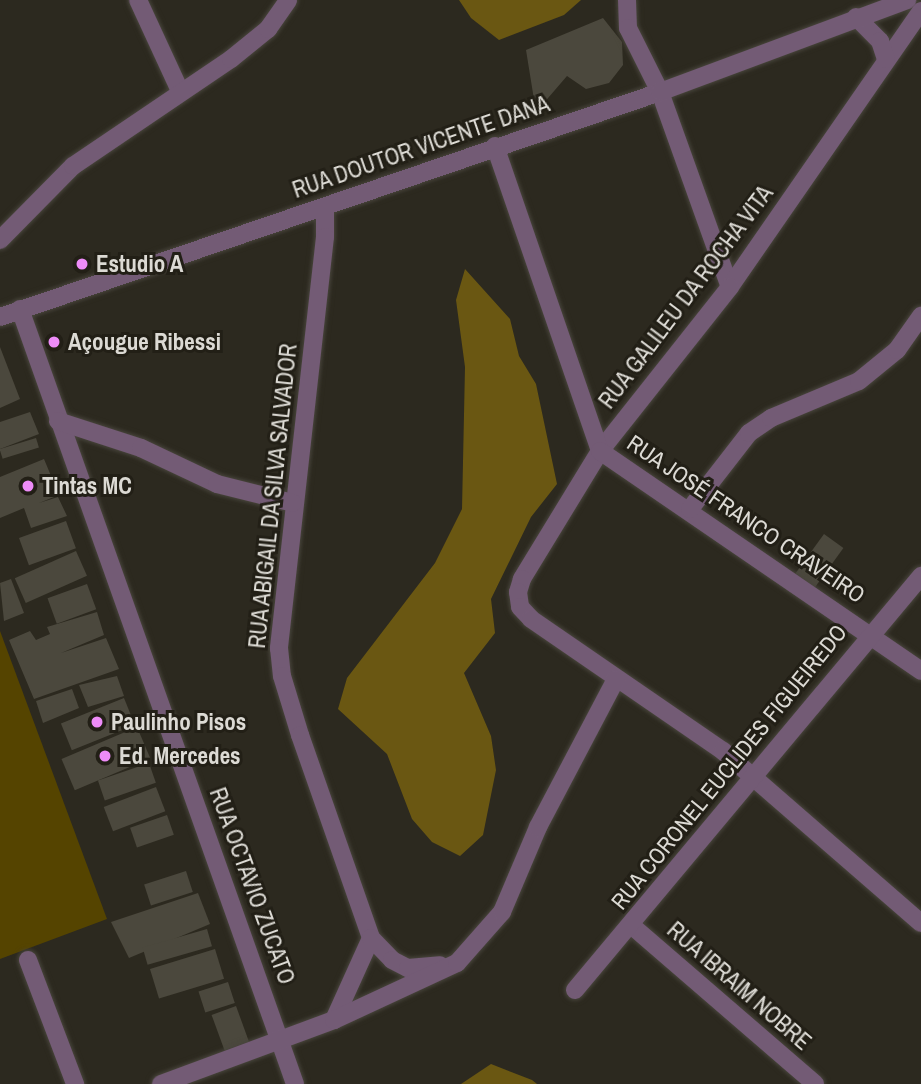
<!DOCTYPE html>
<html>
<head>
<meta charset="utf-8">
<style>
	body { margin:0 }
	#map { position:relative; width:921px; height:1084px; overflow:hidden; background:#2c291f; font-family:"Archivo Narrow",sans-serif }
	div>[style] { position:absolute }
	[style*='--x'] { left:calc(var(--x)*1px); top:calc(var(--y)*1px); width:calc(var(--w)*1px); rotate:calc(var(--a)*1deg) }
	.green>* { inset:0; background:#540 }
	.forest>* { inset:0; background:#6a5712 }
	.building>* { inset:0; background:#4b483d; transform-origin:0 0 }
	.roads { filter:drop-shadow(0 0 2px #48453c) drop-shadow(0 0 2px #48453c) }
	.minor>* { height:18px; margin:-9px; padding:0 9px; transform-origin:9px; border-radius:9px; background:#735b75 }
	.dots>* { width:19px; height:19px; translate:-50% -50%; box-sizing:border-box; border:4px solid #221f16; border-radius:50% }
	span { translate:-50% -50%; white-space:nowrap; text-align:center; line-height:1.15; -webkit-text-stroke:6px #221f16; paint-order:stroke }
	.street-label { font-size:23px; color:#dcdad4 }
	.poi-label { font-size:23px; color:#dcdad4; font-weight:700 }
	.left { translate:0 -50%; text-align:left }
</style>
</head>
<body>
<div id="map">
	<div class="green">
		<div style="clip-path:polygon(0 631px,107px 919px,0 959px)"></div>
	</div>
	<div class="forest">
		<div style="clip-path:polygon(459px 0,581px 0,564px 15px,499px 40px,471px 18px)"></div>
		<div style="clip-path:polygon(465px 269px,510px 319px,519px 356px,536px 384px,557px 484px,531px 517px,491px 599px,495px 633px,464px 673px,491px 736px,496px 770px,483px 835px,460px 856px,432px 842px,412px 819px,387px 754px,338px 709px,347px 678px,435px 563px,462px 509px,465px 367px,456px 300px)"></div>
		<div style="clip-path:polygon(491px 1064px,532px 1080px,537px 1084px,461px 1084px)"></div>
	</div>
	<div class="building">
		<div style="clip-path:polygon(603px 18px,622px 42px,623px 65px,609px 83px,586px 89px,567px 76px,536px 112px,526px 50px)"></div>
		<div style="clip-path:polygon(0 347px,20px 399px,0 408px)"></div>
		<div style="clip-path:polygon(30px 412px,39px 434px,0 449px,0 422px)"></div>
		<div style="left:36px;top:438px;width:10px;height:38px;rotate:73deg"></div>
		<div style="clip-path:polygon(44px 459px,59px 495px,39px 503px,58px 497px,67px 516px,31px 528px,24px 508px,0 518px,0 477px)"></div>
		<div style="left:66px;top:521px;width:29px;height:50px;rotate:70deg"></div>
		<div style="left:824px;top:534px;width:24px;height:53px;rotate:36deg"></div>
		<div style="left:76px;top:551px;width:27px;height:67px;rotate:66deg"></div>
		<div style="clip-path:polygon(11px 579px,24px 613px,4px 621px,0 583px)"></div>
		<div style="left:87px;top:584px;width:27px;height:42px;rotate:70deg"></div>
		<div style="clip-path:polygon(97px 612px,104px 635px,61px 653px,106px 638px,119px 669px,34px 699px,9px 640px,30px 631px,36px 640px,50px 634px,47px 627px)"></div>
		<div style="clip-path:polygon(117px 676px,124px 696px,88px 707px,79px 685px)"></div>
		<div style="clip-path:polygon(72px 689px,79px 708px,43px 723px,36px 701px)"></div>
		<div style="left:124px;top:698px;width:29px;height:68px;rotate:68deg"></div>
		<div style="left:137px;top:727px;width:34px;height:82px;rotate:67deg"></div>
		<div style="left:149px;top:763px;width:21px;height:54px;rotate:71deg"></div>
		<div style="left:156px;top:787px;width:26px;height:56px;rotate:69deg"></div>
		<div style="left:167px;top:815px;width:21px;height:39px;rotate:71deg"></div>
		<div style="left:186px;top:871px;width:22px;height:44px;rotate:72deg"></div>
		<div style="clip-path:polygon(198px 893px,210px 924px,129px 958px,111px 922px)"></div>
		<div style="left:207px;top:929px;width:18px;height:67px;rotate:74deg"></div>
		<div style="left:215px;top:949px;width:31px;height:68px;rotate:73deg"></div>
		<div style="left:228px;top:982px;width:22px;height:31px;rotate:72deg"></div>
		<div style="left:236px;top:1006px;width:38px;height:26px;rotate:70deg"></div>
	</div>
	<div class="roads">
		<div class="minor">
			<div style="--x:138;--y:0;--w:100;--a:65.2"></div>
			<div style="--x:627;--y:0;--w:28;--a:88"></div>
			<div style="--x:628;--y:28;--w:72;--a:63.4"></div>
			<div style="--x:660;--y:92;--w:207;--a:70.3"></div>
			<div style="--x:921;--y:11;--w:336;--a:124.7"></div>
			<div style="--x:730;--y:287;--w:209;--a:128.4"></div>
			<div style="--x:600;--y:451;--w:150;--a:121.4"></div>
			<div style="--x:522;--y:579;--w:14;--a:107"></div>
			<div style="--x:518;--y:592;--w:15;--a:82"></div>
			<div style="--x:520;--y:607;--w:16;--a:47"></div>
			<div style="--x:531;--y:619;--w:233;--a:34.5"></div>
			<div style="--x:723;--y:751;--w:262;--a:41"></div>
			<div style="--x:856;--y:17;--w:34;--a:45"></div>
			<div style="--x:880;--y:41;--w:19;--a:72"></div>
			<div style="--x:495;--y:146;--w:323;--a:71"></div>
			<div style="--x:600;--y:451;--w:389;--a:34.4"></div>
			<div style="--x:325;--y:207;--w:30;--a:90"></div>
			<div style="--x:325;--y:237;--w:414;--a:96.4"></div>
			<div style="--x:279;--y:648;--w:28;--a:84"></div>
			<div style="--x:282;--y:676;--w:62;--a:73"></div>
			<div style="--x:300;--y:735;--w:215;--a:70.7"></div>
			<div style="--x:371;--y:938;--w:90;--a:114.3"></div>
			<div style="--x:0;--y:240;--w:104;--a:-45.4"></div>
			<div style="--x:73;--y:166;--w:191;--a:-34.1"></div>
			<div style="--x:231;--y:59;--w:48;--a:-39"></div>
			<div style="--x:268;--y:29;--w:35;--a:-55"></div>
			<div style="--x:20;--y:309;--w:822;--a:70.46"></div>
			<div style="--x:0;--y:317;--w:697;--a:-18.82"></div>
			<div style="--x:660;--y:92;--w:264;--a:-20.4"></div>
			<div style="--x:58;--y:421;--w:87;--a:18"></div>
			<div style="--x:141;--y:448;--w:84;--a:25.3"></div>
			<div style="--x:217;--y:484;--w:78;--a:14"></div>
			<div style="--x:690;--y:509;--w:96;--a:-52.2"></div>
			<div style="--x:749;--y:433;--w:27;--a:-34"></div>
			<div style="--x:771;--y:418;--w:95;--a:-22.8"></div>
			<div style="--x:859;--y:381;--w:49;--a:-39.2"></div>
			<div style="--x:897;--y:350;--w:42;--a:-54.8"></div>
			<div style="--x:631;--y:925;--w:243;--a:40.8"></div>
			<div style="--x:371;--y:938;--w:30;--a:46"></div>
			<div style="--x:392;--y:960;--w:18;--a:27"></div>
			<div style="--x:408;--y:968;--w:32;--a:-5"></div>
			<div style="--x:28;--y:960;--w:133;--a:69.2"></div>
			<div style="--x:575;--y:990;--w:540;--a:-50.11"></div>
			<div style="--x:161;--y:1084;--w:184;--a:-20.3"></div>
			<div style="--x:334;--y:1020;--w:136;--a:-24.9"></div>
			<div style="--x:457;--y:963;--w:68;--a:-48.6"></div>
			<div style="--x:502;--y:912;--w:92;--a:-67"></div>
			<div style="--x:538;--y:827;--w:167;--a:-62.2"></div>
		</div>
	</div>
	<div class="dots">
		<div style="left:82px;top:264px;background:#ee8cf8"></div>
		<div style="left:54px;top:342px;background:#ee8cf8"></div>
		<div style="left:28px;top:486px;background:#ee8cf8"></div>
		<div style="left:97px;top:722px;background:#ee8cf8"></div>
		<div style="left:105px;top:756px;background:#ee8cf8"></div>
	</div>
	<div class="street-label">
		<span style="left:421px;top:147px;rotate:-19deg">RUA DOUTOR VICENTE DANA</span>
		<span style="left:686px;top:297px;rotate:-53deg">RUA GALILEU DA ROCHA VITA</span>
		<span style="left:273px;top:496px;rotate:-84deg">RUA ABIGAIL DA SILVA SALVADOR</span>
		<span style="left:746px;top:519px;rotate:34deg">RUA JOSÉ FRANCO CRAVEIRO</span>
		<span style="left:729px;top:767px;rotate:-51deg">RUA CORONEL EUCLIDES FIGUEIREDO</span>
		<span style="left:252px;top:886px;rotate:70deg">RUA OCTAVIO ZUCATO</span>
		<span style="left:739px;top:986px;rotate:41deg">RUA IBRAIM NOBRE</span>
	</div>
	<div class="poi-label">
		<span class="left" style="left:96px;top:264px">Estudio A</span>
		<span class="left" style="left:68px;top:342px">Açougue Ribessi</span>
		<span class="left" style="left:42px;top:486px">Tintas MC</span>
		<span class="left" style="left:111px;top:722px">Paulinho Pisos</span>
		<span class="left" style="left:119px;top:756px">Ed. Mercedes</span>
	</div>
</div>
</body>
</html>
